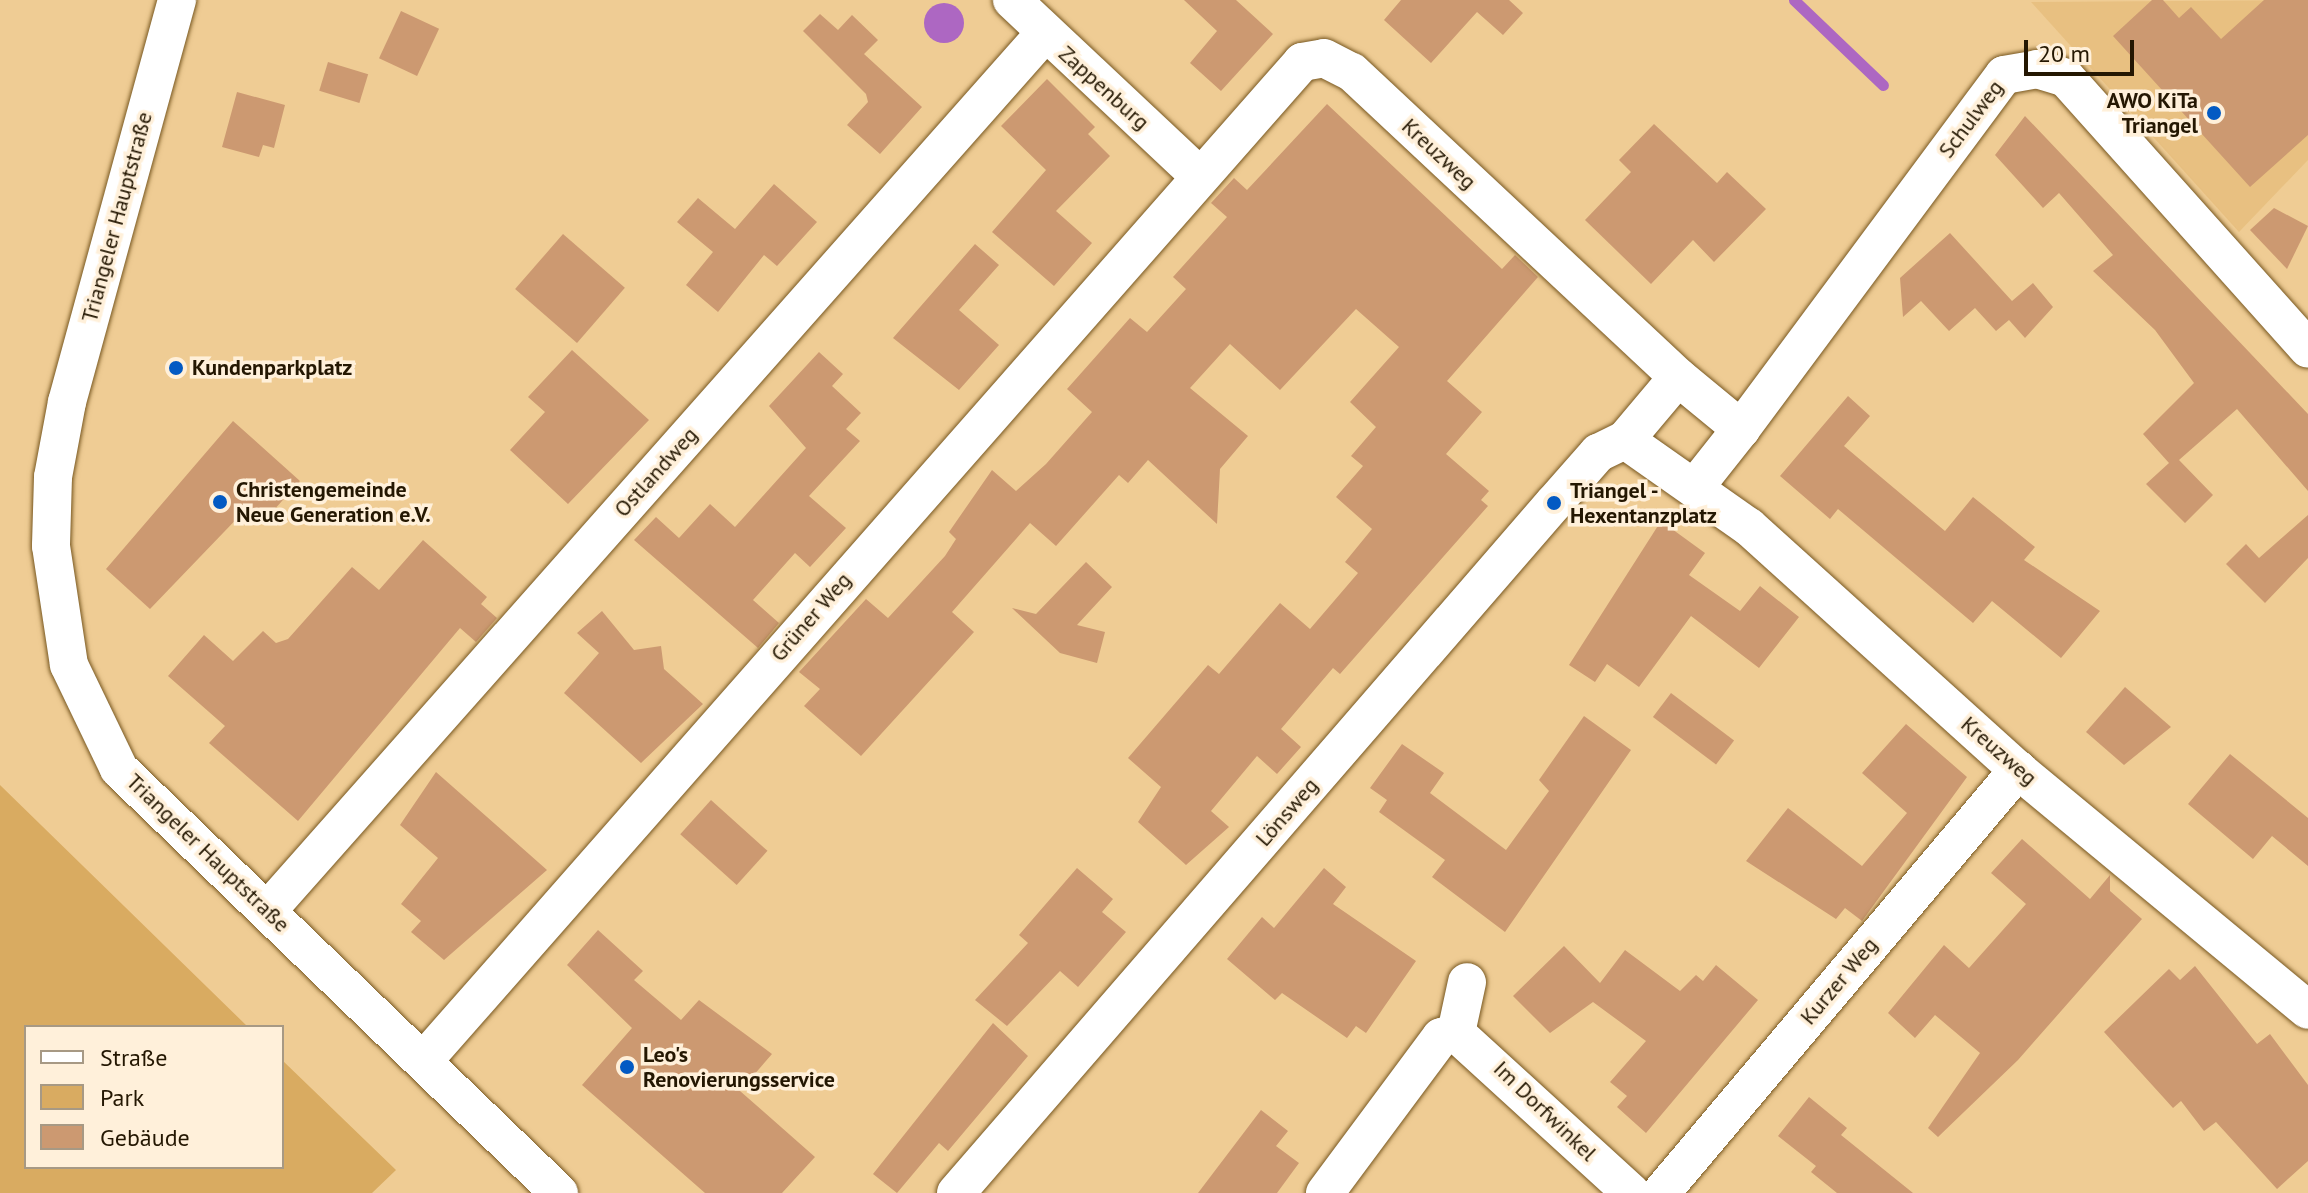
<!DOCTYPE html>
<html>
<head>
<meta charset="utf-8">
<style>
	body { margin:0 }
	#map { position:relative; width:2308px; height:1193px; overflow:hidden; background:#efcc94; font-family:"PT Sans",sans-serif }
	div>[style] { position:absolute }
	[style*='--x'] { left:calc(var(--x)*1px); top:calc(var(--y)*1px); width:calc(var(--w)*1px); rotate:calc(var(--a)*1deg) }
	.built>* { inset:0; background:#e8c081 }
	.green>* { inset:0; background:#d9ab61 }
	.water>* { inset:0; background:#ad67c2 }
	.round { border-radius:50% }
	.stream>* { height:11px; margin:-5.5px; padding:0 5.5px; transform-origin:5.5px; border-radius:5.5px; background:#ad67c2 }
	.building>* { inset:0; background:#cc9971; transform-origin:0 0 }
	.roads { filter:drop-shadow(0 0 2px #785821) drop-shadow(0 0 2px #785821) }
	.minor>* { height:38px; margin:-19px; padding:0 19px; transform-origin:19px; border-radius:19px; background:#fff }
	.dots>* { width:22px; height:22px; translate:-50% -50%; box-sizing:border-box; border:4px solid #fff0da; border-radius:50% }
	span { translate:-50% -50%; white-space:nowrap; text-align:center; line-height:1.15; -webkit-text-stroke:7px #fff0da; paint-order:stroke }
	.street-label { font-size:22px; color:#241702 }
	.poi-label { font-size:22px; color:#241702; font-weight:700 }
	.right { translate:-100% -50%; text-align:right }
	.left { translate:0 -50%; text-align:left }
	.legend { position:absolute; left:24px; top:1025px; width:260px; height:144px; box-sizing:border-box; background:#fff0da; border:2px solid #a79984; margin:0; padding:10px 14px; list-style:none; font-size:24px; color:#241702 }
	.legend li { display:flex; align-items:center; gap:16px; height:40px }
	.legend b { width:40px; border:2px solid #a79984 }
	.scale { position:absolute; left:2024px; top:40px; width:110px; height:36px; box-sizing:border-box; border:4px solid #241702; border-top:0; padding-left:10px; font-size:24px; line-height:28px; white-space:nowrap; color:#241702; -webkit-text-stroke:6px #fff0da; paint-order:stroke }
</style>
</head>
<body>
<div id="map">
	<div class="built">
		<div style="clip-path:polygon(2308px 0,2308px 160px,2239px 232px,2031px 2px)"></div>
	</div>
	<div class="green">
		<div style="clip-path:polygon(0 785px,248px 1027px,26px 1027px,26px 1167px,282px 1167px,282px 1060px,396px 1170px,372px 1193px,0 1193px)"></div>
	</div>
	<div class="water">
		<div class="round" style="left:924px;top:3px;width:40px;height:40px"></div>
	</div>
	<div class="stream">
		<div style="--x:1794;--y:0;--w:123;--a:43.7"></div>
	</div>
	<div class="building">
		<div style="clip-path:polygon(1184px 0,1236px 0,1273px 34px,1221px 91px,1190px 63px,1217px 31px)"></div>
		<div style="clip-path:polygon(1401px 0,1509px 0,1523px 13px,1503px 35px,1477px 12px,1431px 63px,1384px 20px)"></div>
		<div style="clip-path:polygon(2152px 0,2163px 0,2179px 18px,2191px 7px,2221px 39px,2264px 0,2308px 0,2308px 135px,2250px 187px,2113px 36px)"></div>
		<div style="left:401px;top:11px;width:42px;height:52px;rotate:25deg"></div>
		<div style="clip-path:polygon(820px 14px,838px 30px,852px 15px,878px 40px,864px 54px,922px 107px,880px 154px,847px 125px,868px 102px,866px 94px,803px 31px)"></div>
		<div style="left:328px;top:62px;width:42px;height:30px;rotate:17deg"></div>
		<div style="clip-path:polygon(1047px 79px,1095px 127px,1088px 134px,1110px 156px,1056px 211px,1092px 243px,1054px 286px,992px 232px,1046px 170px,1001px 126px)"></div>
		<div style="clip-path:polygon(237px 92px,285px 105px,274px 148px,263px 145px,259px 157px,222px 147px)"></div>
		<div style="clip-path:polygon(1327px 104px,1502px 269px,1515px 255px,1538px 277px,1447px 381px,1482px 412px,1446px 454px,1489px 491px,1481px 500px,1488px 506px,1340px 674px,1333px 668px,1281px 729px,1301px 747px,1277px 774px,1257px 756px,1211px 811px,1229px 827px,1186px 865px,1138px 822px,1161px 787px,1128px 758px,1208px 665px,1219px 674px,1280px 603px,1310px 629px,1358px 573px,1345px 562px,1372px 529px,1336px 497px,1363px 466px,1351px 456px,1376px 427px,1350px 402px,1399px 347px,1356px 309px,1280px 390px,1230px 344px,1190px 388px,1248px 436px,1220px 469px,1217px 524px,1148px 460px,1128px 483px,1119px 475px,1056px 546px,1030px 523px,952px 612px,974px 632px,861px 756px,804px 706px,820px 689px,799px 672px,866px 599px,888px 618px,945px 556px,956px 539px,949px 532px,992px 470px,1016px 491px,1046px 464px,1092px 412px,1067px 389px,1130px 318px,1147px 332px,1186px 289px,1173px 277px,1227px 217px,1211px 203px,1234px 178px,1247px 190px)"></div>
		<div style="clip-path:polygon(2025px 116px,2308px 414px,2308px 491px,2237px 409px,2179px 460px,2213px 495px,2185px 523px,2146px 484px,2169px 463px,2143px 434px,2194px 383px,2155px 330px,2093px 271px,2113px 255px,2059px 193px,2043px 208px,1995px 155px)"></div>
		<div style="clip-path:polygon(1654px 124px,1717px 183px,1727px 172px,1766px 209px,1714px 262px,1693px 240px,1651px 284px,1585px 220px,1631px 172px,1619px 160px)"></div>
		<div style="clip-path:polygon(774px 184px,817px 222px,777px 266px,764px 255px,718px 312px,686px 285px,713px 252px,677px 222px,698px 198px,735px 229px)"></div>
		<div style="clip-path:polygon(2274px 208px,2308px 226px,2287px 269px,2250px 230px)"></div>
		<div style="clip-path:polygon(1950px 233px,2012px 301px,2033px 283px,2053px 307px,2025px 338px,2009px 320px,1996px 331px,1975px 308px,1949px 331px,1921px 301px,1903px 317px,1900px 278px)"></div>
		<div style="left:563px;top:234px;width:82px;height:73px;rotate:41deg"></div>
		<div style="clip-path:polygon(975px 244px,999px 265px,959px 310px,999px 345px,959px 390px,893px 338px)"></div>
		<div style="clip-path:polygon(572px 350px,649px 420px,568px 504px,510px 450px,545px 412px,528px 397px)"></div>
		<div style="clip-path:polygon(819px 352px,843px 374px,832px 386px,861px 413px,846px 429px,860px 441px,809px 496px,846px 528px,810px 567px,795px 553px,753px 600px,779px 623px,758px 648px,634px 540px,656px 517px,679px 538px,710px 504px,735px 527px,806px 448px,769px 406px)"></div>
		<div style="clip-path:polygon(1848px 396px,1870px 416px,1844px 446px,1945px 531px,1973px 497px,2035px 547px,2024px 560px,2100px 611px,2061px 658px,1992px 601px,1973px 623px,1838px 509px,1830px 519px,1780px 476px)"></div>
		<div style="clip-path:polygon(233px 421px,300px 481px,264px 521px,248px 507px,150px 609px,106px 569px)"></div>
		<div style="clip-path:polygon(2308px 515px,2308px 558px,2265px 603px,2226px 564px,2246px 544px,2259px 558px)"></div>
		<div style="clip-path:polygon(1661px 521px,1705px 553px,1689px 575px,1740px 611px,1760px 586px,1799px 617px,1759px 668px,1691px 616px,1639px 687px,1607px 664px,1595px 682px,1569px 665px)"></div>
		<div style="clip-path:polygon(423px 540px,487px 597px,481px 604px,497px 618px,476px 642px,460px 628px,298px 821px,209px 743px,225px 726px,168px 676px,204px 635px,233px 661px,263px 631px,276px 643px,288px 639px,352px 567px,379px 590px)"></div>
		<div style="clip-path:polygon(1086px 562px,1112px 587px,1077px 625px,1105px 632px,1097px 663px,1060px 653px,1012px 608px,1036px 614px)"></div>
		<div style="clip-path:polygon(602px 611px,634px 650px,661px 646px,664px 669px,703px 704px,641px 763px,564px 693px,599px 653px,577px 633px)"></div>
		<div style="clip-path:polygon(2125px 687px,2171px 727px,2124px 765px,2086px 732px)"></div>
		<div style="left:1671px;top:693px;width:79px;height:30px;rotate:37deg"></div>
		<div style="clip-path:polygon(1584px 716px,1631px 750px,1505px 932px,1432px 877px,1445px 860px,1379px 812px,1387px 800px,1370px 788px,1402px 744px,1444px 773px,1430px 793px,1506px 850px,1549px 791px,1539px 780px)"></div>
		<div style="clip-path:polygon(1906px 724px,1967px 777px,1862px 921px,1845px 908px,1836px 919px,1746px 861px,1788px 808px,1862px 866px,1907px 813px,1862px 773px)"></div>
		<div style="clip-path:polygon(2230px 754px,2308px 818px,2308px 866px,2272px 836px,2253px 859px,2188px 804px)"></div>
		<div style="clip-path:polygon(436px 772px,547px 870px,444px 960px,411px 932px,421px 921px,401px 904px,438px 858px,400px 825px)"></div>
		<div style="left:711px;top:800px;width:76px;height:46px;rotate:42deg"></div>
		<div style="clip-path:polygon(2022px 839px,2090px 899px,2110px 875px,2110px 891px,2142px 919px,2018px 1060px,1938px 1137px,1928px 1128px,1980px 1053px,1935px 1015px,1915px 1038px,1888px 1013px,1944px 945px,1969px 968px,2026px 904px,1991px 873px)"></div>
		<div style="clip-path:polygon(1077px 868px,1113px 899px,1102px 912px,1126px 932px,1078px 987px,1060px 971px,1007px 1026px,975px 1000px,1028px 943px,1019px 935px)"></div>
		<div style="clip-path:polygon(1324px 868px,1346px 887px,1333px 904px,1416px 961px,1366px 1033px,1356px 1026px,1347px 1038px,1282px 993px,1275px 1000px,1227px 959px,1262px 917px,1274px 928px)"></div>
		<div style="clip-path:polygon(598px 930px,643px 971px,634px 980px,681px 1020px,699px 1000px,772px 1054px,740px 1091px,815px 1157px,782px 1193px,705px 1193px,582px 1085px,632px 1028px,567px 965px)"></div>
		<div style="clip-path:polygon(1564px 946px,1600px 983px,1625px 950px,1680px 991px,1696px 975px,1703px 981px,1716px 965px,1758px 1000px,1646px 1133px,1617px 1107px,1627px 1096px,1610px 1082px,1646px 1041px,1593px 1002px,1550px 1033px,1513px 996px)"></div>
		<div style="clip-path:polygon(2195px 966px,2257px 1044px,2270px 1034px,2308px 1085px,2308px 1161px,2277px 1189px,2216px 1122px,2204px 1131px,2181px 1101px,2173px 1108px,2104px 1032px,2169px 969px,2180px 980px)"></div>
		<div style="clip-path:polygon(993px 1023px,1028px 1056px,948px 1151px,939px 1143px,897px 1193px,873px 1174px)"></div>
		<div style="clip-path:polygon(1809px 1097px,1847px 1128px,1841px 1135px,1913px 1193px,1837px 1193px,1811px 1172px,1816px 1166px,1778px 1136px)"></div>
		<div style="clip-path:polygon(1261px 1110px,1288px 1131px,1276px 1146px,1299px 1163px,1277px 1193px,1198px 1193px)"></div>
	</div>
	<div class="roads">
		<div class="minor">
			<div style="--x:177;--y:0;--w:417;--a:105.3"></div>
			<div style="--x:67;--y:402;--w:76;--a:100.6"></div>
			<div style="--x:53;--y:477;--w:69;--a:91.7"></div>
			<div style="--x:51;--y:546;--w:120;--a:81.4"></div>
			<div style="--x:69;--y:665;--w:115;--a:64.3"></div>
			<div style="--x:119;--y:769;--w:611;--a:43.94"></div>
			<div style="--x:1012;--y:0;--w:254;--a:43.2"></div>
			<div style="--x:1741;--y:429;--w:441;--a:-53.4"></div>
			<div style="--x:2004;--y:75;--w:34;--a:-10"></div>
			<div style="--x:2037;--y:69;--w:30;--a:17"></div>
			<div style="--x:2066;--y:78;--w:363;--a:48.2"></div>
			<div style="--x:1625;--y:440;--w:151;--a:35.1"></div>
			<div style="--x:1749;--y:527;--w:363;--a:42.1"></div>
			<div style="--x:2018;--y:770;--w:376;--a:39.6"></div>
			<div style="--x:268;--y:910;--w:1170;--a:-48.46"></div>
			<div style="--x:1456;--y:1033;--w:52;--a:-77.8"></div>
			<div style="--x:425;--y:1059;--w:1328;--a:-48.66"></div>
			<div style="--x:1302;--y:62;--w:22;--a:-10"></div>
			<div style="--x:1324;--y:58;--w:31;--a:27"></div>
			<div style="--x:1352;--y:72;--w:446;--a:43.1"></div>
			<div style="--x:956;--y:1193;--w:913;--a:-49.09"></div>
			<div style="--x:1554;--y:503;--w:67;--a:-48.7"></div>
			<div style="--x:1598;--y:453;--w:30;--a:-26"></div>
			<div style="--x:1625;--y:440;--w:82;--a:-49.9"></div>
			<div style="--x:1678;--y:377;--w:82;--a:39.5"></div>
			<div style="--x:1741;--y:429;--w:74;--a:128.4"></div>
			<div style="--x:1325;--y:1193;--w:194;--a:-53.4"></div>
			<div style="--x:1441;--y:1037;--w:16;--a:-15"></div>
			<div style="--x:1456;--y:1033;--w:237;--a:42.4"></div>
			<div style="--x:1661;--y:1193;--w:554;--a:-49.84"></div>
		</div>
	</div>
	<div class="dots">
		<div style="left:2214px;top:113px;background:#035ac3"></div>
		<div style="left:176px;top:368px;background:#035ac3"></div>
		<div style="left:220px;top:502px;background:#035ac3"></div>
		<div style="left:1554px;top:503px;background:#035ac3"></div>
		<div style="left:627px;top:1067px;background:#035ac3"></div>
	</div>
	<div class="street-label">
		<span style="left:1104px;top:88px;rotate:42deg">Zappenburg</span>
		<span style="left:1971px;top:119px;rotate:-53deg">Schulweg</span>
		<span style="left:1439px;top:154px;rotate:43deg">Kreuzweg</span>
		<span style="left:117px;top:217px;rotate:-75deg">Triangeler Hauptstraße</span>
		<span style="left:656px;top:472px;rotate:-48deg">Ostlandweg</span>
		<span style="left:811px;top:617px;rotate:-49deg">Grüner Weg</span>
		<span style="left:1999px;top:751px;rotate:41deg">Kreuzweg</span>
		<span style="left:1287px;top:812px;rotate:-49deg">Lönsweg</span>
		<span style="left:208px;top:853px;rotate:44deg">Triangeler Hauptstraße</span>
		<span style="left:1839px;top:981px;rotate:-50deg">Kurzer Weg</span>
		<span style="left:1545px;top:1111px;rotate:44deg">Im Dorfwinkel</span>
	</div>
	<div class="poi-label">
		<span class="right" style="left:2198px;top:113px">AWO KiTa<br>Triangel</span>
		<span class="left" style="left:192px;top:368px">Kundenparkplatz</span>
		<span class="left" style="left:236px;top:502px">Christengemeinde<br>Neue Generation e.V.</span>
		<span class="left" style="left:1570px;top:503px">Triangel -<br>Hexentanzplatz</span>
		<span class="left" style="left:643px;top:1067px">Leo's<br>Renovierungsservice</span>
	</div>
	<ul class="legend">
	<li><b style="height:10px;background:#fff"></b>Straße</li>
	<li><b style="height:22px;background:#d9ab61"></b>Park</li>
	<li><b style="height:22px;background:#cc9971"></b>Gebäude</li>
	</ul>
	<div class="scale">20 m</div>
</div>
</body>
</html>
